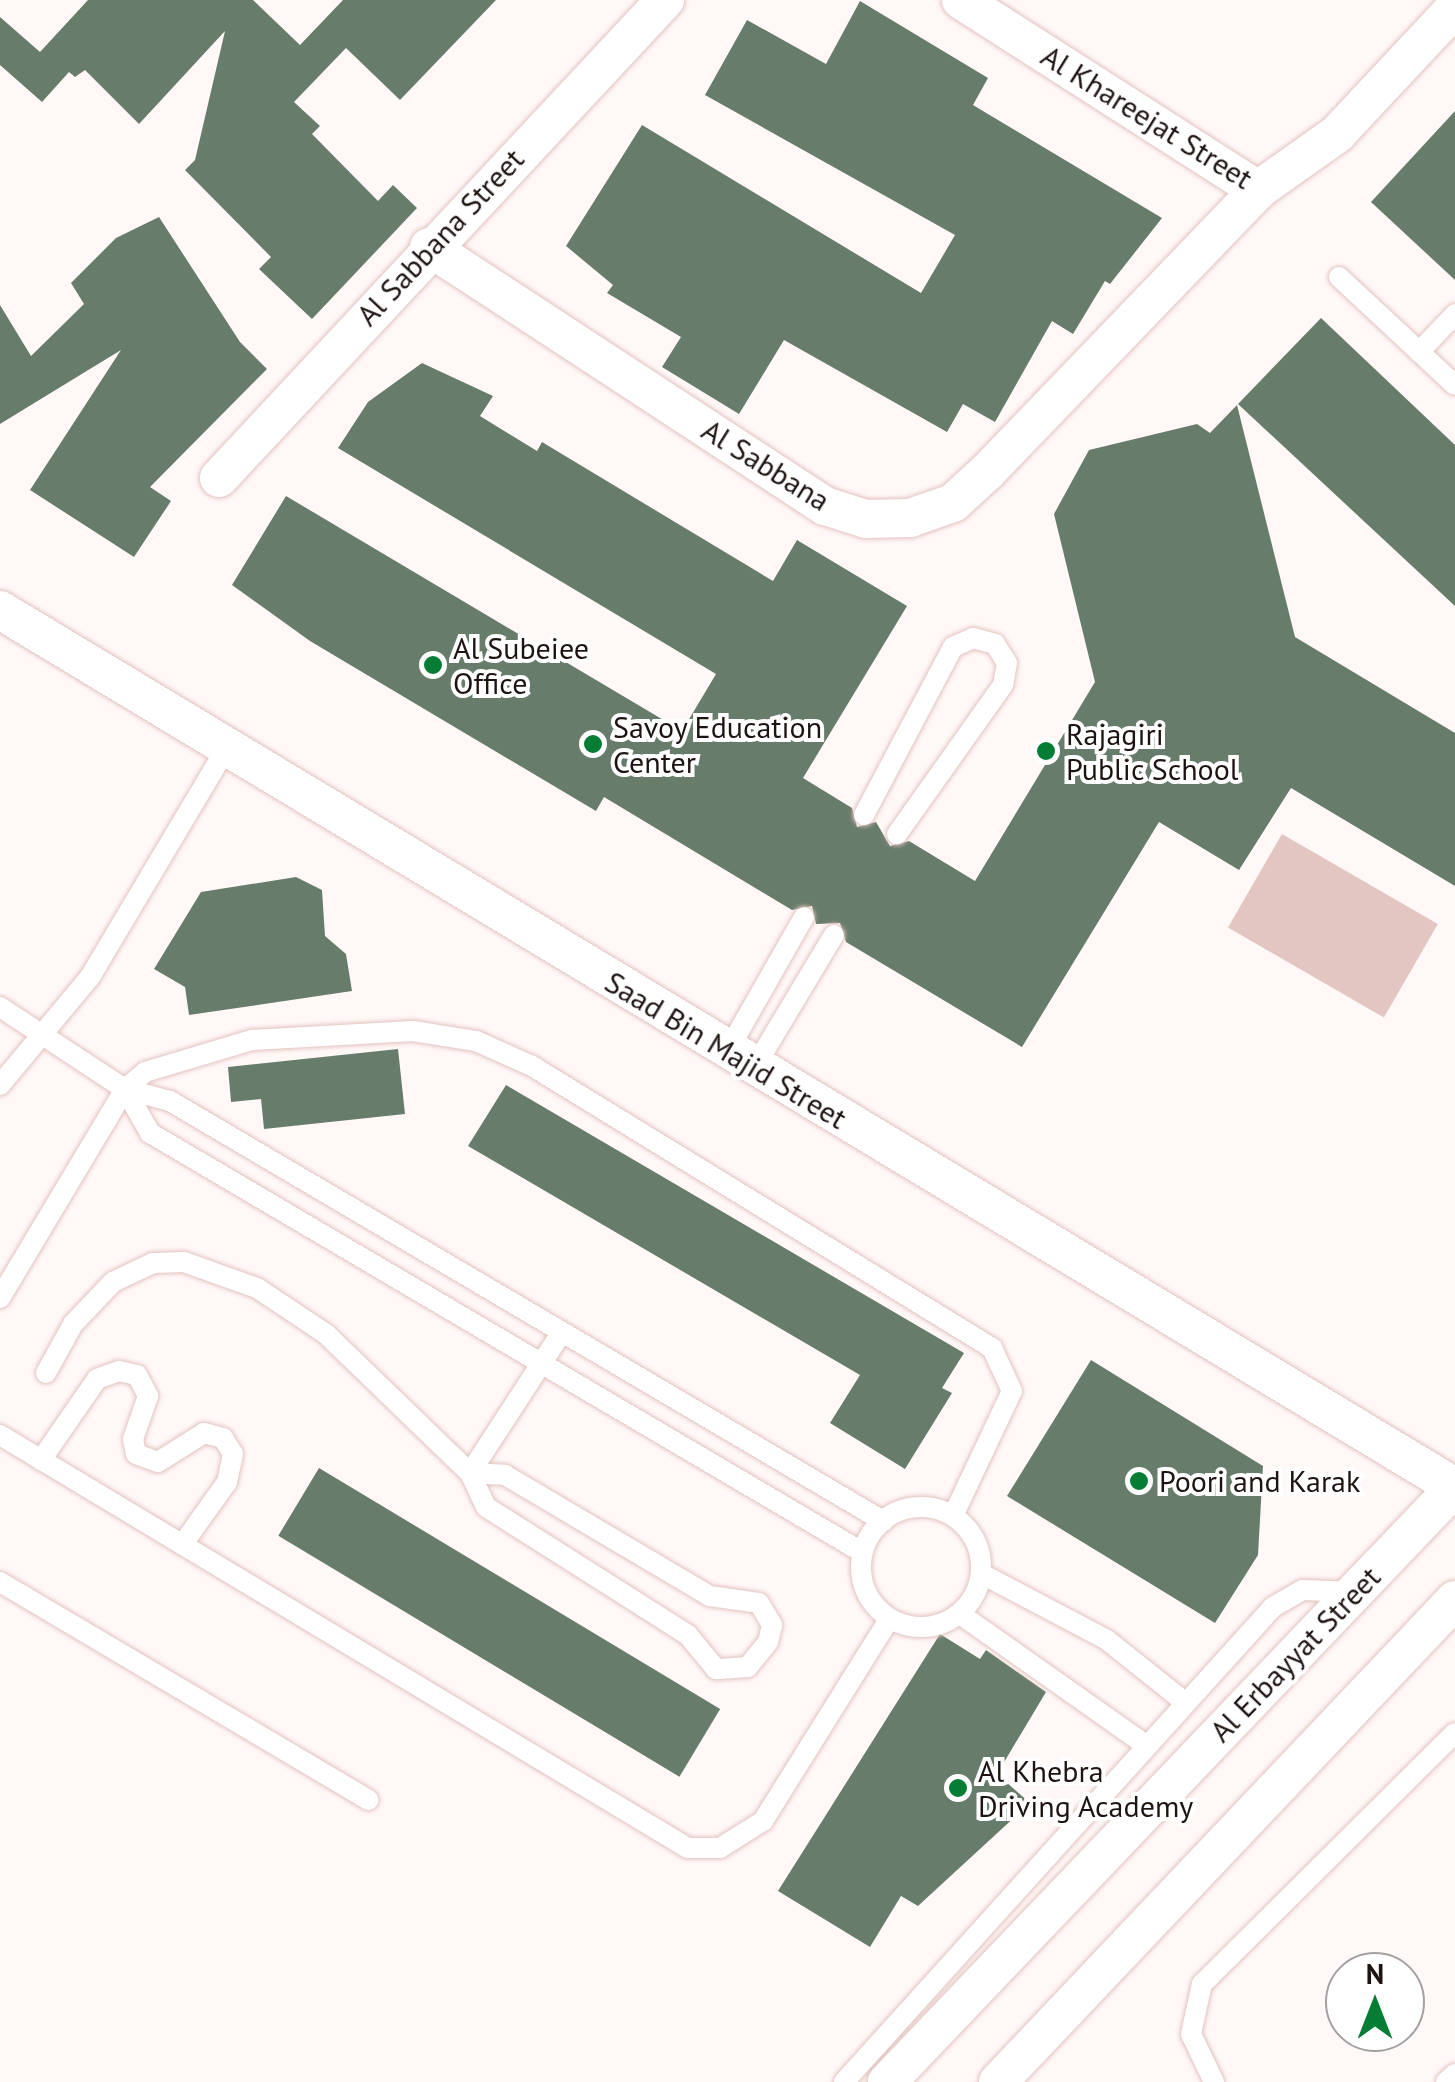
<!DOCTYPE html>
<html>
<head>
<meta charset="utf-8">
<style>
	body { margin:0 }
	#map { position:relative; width:1455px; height:2082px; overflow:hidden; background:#fff8f7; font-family:"PT Sans",sans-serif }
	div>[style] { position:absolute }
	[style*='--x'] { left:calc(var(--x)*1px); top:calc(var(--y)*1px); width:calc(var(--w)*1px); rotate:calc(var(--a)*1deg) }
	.green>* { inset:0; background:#e3c5c1; transform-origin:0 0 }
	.building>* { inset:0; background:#687c6b; transform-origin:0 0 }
	.roads { filter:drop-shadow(0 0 2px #e2c3bf) drop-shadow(0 0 2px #e2c3bf) }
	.service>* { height:20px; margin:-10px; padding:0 10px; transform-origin:10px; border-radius:10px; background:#fff }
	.service>.ring { margin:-10px; padding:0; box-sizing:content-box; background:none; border:20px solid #fff; border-radius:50% }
	.minor>* { height:38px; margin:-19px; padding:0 19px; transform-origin:19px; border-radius:19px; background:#fff }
	.dots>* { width:28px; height:28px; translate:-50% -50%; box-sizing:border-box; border:5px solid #fff; border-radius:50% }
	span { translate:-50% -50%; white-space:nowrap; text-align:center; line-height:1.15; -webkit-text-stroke:8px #fff; paint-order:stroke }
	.street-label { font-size:30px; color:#1d1311 }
	.poi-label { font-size:30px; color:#1d1311 }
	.left { translate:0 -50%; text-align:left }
	.north { position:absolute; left:1325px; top:1952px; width:100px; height:100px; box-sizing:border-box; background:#fff; border:2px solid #a5a1a0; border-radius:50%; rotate:0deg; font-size:28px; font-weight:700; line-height:40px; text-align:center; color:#1d1311 }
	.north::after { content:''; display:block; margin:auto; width:35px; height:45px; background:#067d34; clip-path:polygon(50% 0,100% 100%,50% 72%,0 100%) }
</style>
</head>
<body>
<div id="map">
	<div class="green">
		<div style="left:1282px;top:834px;width:180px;height:108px;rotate:30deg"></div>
	</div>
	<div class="building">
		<div style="clip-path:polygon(88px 0,253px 0,300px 45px,343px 0,496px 0,400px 100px,346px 48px,294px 102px,320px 126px,312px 134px,378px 201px,393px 185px,417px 208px,312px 319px,259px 269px,271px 257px,185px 170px,195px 160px,225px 31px,139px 124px,85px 70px,75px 77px,69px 72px,42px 102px,0 65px,0 17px,40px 52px)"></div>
		<div style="clip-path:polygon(860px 1px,988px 78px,973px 105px,1162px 218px,1110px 284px,1105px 281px,1073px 334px,1052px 321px,995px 422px,963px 404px,947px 432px,784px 340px,739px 414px,662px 367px,681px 337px,607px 293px,613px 285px,566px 246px,642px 125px,921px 293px,955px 235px,705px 95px,747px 20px,826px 64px)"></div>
		<div style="clip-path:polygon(1455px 111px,1455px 280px,1371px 202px)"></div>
		<div style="clip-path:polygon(159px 217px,240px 342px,267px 369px,150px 487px,171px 501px,134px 557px,30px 490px,121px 350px,0 424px,0 305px,31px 356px,84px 304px,71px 283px,116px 238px)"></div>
		<div style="clip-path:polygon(1321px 318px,1455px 445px,1455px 606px,1238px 404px)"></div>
		<div style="clip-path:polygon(422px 363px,493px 396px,480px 416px,537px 451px,542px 442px,773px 581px,797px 540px,907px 606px,803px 778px,852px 808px,857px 827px,876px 822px,890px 846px,909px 841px,975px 881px,1095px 682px,1054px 514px,1089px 450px,1197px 424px,1210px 433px,1237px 405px,1295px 637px,1455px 733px,1455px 886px,1291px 788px,1239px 870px,1159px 822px,1022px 1047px,846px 942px,840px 923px,816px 924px,812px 906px,792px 910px,604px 797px,596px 811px,310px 641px,232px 585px,286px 496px,682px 731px,716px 674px,338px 448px,368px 402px)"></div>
		<div style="clip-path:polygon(296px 877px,322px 890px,325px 936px,346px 954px,352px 991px,189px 1015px,185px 987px,154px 969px,201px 892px)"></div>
		<div style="clip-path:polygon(398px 1049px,405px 1114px,264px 1129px,261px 1099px,231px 1102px,228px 1067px)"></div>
		<div style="clip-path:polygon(506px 1085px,964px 1353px,942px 1388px,952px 1393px,905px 1469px,830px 1423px,860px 1375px,468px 1146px)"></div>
		<div style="clip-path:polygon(1091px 1360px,1263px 1466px,1258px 1555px,1215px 1623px,1007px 1496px)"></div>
		<div style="left:319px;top:1468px;width:468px;height:79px;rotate:31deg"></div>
		<div style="clip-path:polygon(940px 1634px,980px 1659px,986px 1650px,1046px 1692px,997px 1774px,1030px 1803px,918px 1906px,901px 1896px,870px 1947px,778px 1891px)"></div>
	</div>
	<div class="roads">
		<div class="service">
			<div style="--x:1339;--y:277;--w:158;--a:43"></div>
			<div style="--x:1419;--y:352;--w:52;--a:-46.5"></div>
			<div style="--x:864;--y:815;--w:190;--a:-62.1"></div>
			<div style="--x:953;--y:647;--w:22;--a:-24"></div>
			<div style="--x:973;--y:638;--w:23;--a:15"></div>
			<div style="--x:995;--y:644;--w:22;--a:58"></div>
			<div style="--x:1007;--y:663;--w:22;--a:100"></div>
			<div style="--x:1003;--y:685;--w:183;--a:125.4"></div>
			<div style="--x:0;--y:1007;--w:149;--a:33.3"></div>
			<div style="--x:125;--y:1089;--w:47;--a:14.9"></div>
			<div style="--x:170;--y:1101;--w:828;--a:30.5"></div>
			<div style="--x:727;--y:1052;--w:155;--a:-60.3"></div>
			<div style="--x:754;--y:1068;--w:155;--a:-59"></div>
			<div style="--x:0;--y:1085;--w:141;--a:-50.2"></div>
			<div style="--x:90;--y:977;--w:271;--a:-59.2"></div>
			<div style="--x:125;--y:1089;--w:51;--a:60.4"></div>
			<div style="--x:150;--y:1133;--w:826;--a:30.48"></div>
			<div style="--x:0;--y:1298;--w:244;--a:-59.1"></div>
			<div style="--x:125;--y:1089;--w:26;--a:-40"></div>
			<div style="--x:145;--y:1072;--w:112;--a:-16.7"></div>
			<div style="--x:252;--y:1040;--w:161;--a:-3.2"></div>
			<div style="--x:413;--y:1031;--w:64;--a:9"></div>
			<div style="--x:476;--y:1041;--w:61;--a:24.1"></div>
			<div style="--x:532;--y:1066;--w:540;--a:31.51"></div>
			<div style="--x:992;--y:1348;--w:47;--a:65.1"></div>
			<div style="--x:1012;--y:1391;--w:138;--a:115.3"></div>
			<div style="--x:46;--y:1373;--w:56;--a:-61.1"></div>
			<div style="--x:73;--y:1324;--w:58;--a:-46.4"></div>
			<div style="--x:113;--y:1282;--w:44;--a:-25.4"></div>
			<div style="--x:153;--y:1263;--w:31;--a:-2"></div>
			<div style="--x:184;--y:1262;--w:77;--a:19.6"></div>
			<div style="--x:257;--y:1288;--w:83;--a:33.7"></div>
			<div style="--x:326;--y:1334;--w:200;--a:44"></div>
			<div style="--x:470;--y:1473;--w:168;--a:-56.9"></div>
			<div style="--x:0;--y:1435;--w:802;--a:30.98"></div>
			<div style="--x:688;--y:1848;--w:32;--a:0"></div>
			<div style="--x:720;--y:1848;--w:51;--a:-32.1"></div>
			<div style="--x:763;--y:1821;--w:238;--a:-58"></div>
			<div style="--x:41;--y:1460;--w:98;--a:-55.3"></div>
			<div style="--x:97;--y:1379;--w:23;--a:-20"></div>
			<div style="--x:119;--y:1371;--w:18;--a:13"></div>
			<div style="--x:137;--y:1375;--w:24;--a:62"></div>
			<div style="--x:148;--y:1396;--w:46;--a:109.2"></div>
			<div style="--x:133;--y:1439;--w:15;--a:79"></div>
			<div style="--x:136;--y:1454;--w:23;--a:20"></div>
			<div style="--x:158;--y:1462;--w:54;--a:-32.2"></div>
			<div style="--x:204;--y:1433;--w:20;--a:15"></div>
			<div style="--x:223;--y:1438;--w:19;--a:58"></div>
			<div style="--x:233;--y:1454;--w:29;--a:102"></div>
			<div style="--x:227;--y:1482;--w:77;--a:125.5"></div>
			<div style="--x:470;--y:1473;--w:35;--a:3"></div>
			<div style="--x:505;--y:1475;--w:238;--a:30.6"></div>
			<div style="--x:710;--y:1596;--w:49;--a:8.1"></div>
			<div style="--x:759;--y:1603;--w:26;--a:59"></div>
			<div style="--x:772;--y:1625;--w:17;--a:103"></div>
			<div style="--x:768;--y:1642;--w:32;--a:129"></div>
			<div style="--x:748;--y:1667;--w:32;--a:176"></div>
			<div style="--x:716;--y:1669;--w:44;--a:-129.5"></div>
			<div style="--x:688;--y:1635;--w:239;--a:-147.6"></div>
			<div style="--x:486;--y:1507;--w:38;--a:-115"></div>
			<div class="ring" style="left:861px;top:1507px;width:100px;height:100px"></div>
			<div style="--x:982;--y:1574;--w:141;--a:27.8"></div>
			<div style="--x:1107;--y:1640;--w:101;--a:38.6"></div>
			<div style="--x:0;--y:1582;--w:428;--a:30.6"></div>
			<div style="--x:960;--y:1614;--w:229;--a:35.2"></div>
			<div style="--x:844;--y:2082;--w:640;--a:-47.91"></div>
			<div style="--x:1273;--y:1607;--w:34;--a:-30"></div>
			<div style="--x:1303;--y:1590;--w:52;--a:2.2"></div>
			<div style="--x:1214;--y:2082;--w:53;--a:-115.6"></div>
			<div style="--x:1191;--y:2034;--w:51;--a:-77.6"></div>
			<div style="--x:1202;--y:1984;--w:356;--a:-44.8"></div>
			<div style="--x:1446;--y:2082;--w:12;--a:-42"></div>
		</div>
		<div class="minor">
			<div style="--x:961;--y:0;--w:353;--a:32.6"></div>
			<div style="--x:429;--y:247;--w:473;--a:33.2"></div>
			<div style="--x:825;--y:506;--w:43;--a:17.6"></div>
			<div style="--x:866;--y:519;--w:44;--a:-1.3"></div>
			<div style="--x:910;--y:518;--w:46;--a:-19.2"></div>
			<div style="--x:953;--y:503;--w:47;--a:-42.4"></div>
			<div style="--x:988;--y:471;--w:390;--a:-46.1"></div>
			<div style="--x:1258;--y:190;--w:97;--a:-35.3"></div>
			<div style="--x:1337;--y:134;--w:173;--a:-46.9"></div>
			<div style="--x:219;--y:478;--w:654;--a:-46.98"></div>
			<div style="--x:0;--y:610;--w:1699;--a:31.08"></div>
			<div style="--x:1455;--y:1487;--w:823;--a:133.67"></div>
			<div style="--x:998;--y:2082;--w:664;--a:-46.53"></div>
		</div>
	</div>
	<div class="dots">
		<div style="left:433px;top:665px;background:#067d34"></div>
		<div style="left:593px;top:744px;background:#067d34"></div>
		<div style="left:1046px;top:751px;background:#067d34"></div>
		<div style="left:1139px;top:1481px;background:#067d34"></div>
		<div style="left:958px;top:1788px;background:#067d34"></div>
	</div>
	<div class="street-label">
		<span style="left:1147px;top:117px;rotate:32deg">Al Khareejat Street</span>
		<span style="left:440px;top:237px;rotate:-47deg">Al Sabbana Street</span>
		<span style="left:766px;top:465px;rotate:32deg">Al Sabbana</span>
		<span style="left:726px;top:1050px;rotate:31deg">Saad Bin Majid Street</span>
		<span style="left:1295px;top:1654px;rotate:-46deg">Al Erbayyat Street</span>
	</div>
	<div class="poi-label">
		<span class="left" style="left:453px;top:665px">Al Subeiee<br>Office</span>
		<span class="left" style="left:613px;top:744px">Savoy Education<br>Center</span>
		<span class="left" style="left:1066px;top:751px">Rajagiri<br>Public School</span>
		<span class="left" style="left:1159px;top:1481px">Poori and Karak</span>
		<span class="left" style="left:978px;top:1788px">Al Khebra<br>Driving Academy</span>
	</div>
	<div class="north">N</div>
</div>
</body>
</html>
